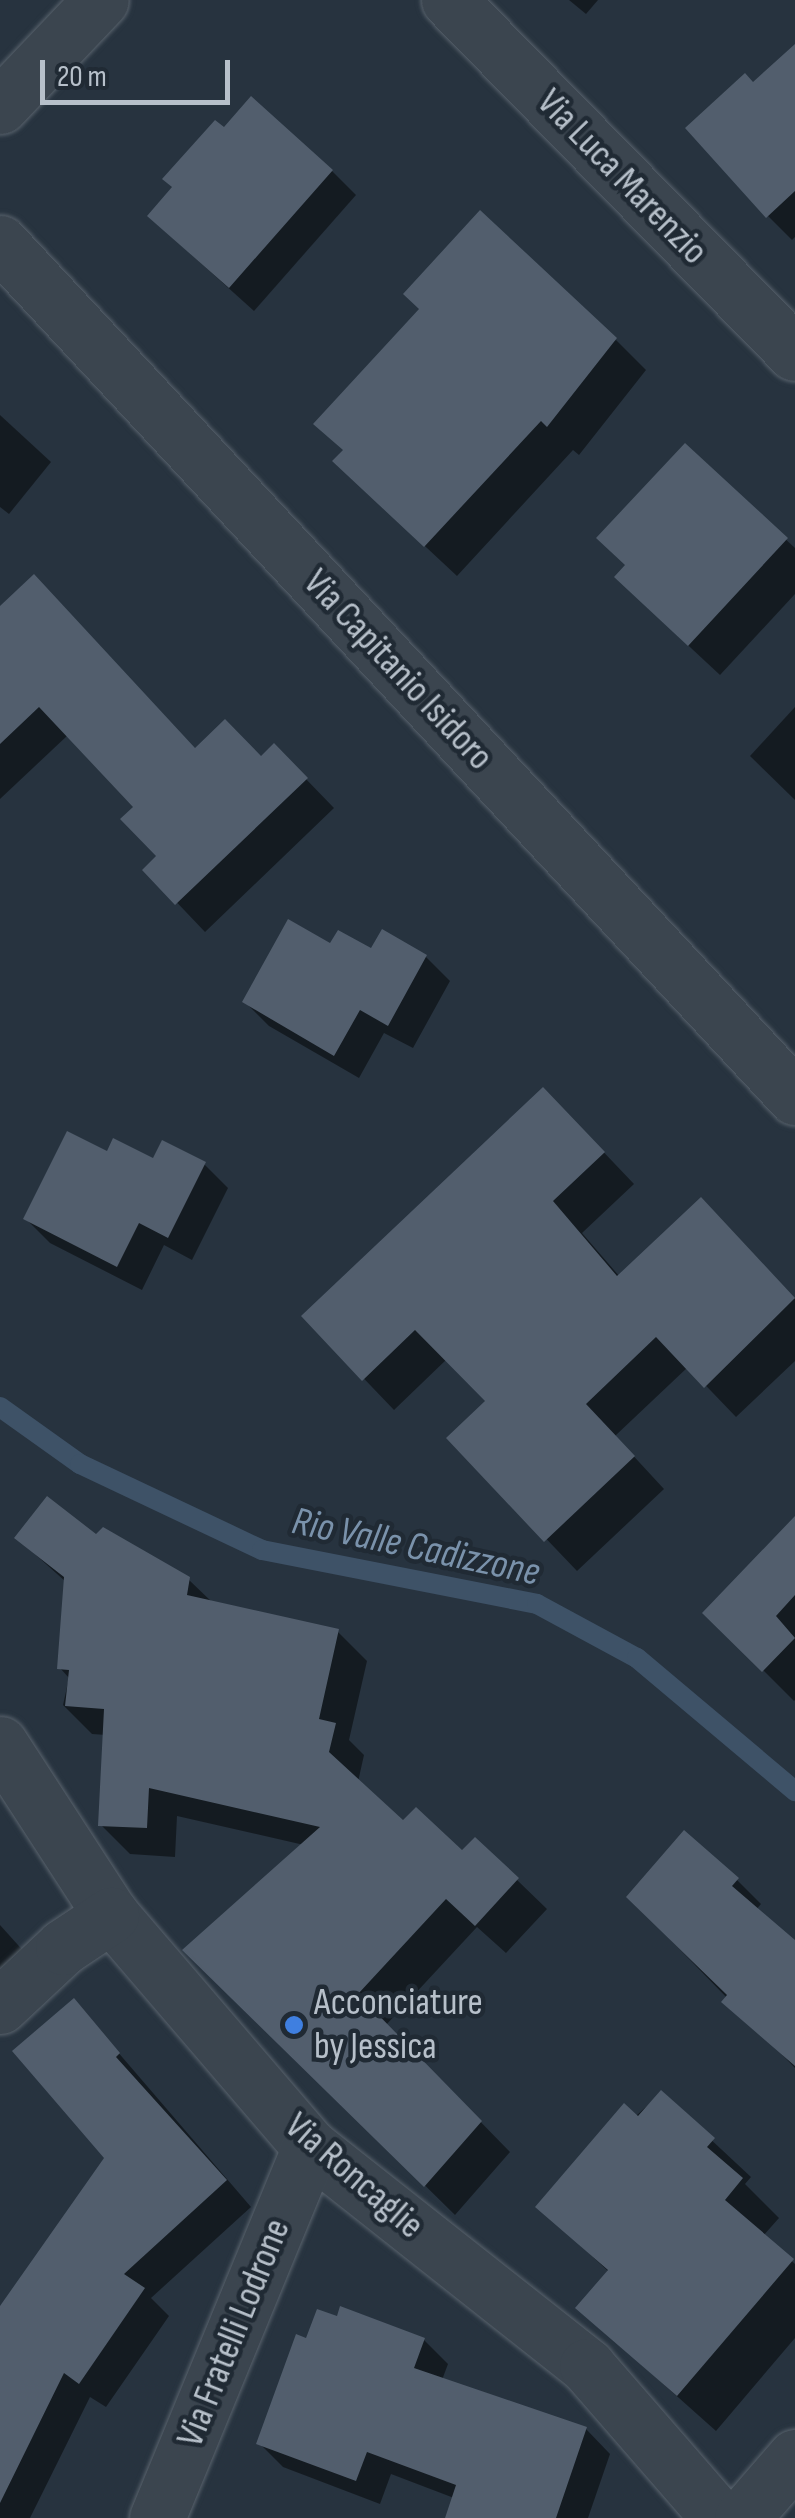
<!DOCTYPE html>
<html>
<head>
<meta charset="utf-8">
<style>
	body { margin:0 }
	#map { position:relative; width:795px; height:2518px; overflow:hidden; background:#27333f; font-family:"Sofia Sans Condensed",sans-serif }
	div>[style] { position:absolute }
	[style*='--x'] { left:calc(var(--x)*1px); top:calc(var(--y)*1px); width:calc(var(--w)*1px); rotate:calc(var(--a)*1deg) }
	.shadow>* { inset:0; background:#0007 }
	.stream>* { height:20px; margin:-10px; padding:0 10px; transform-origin:10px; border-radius:10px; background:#3e5267 }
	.building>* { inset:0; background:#525e6d }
	.roads { filter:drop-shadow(0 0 2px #59636d) drop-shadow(0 0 2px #59636d) }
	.minor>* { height:55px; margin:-27.5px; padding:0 27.5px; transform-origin:27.5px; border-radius:27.5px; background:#3b454f }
	.dots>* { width:28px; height:28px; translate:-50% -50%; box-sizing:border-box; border:5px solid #202a34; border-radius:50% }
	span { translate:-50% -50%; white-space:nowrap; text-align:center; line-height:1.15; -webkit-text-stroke:9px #202a34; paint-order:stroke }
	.street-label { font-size:38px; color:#b7c0ca }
	.poi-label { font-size:38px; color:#b7c0ca }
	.left { translate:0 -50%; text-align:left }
	.water-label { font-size:40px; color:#7a92ab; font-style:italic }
	.scale { position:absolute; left:40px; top:60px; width:190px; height:45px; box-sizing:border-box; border:5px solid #b7c0ca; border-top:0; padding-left:12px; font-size:30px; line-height:35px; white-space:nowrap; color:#b7c0ca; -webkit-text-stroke:8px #202a34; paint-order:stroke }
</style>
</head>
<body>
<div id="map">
	<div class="shadow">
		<div style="clip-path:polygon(569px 0,598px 0,586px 14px)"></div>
		<div style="clip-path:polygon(795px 62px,795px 237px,792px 240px,768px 216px,754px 85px)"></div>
		<div style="clip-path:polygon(224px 131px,332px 171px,356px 195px,254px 311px,174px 239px)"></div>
		<div style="clip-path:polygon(616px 340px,646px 370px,579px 455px,573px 450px,457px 576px,367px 492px)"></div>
		<div style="clip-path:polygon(0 415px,51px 462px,9px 514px,0 507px)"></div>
		<div style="clip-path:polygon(685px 446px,795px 548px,795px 594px,720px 675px,648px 608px,627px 566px)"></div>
		<div style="clip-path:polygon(0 609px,196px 750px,261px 759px,274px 746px,334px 808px,205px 932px,146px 870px,160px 856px,136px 807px,68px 735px,0 799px)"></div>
		<div style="clip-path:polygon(795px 707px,795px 800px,750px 756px)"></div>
		<div style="clip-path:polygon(331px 946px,426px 957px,450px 981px,413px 1048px,384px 1033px,359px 1078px,269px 1026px,245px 1002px)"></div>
		<div style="clip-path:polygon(574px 1121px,634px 1184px,582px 1233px,620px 1277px,731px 1231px,795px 1299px,795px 1361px,736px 1417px,688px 1367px,615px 1436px,664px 1489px,577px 1571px,450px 1438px,489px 1401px,447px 1359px,394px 1410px,304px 1316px)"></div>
		<div style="clip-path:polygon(108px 1154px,204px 1164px,228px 1188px,192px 1260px,164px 1245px,142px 1290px,50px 1243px,26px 1219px)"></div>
		<div style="clip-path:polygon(795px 1520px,795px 1700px,794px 1701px,705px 1612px)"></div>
		<div style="clip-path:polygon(96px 1537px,188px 1579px,213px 1603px,337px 1631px,367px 1661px,349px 1740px,364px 1755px,358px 1782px,403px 1823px,517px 1880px,547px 1909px,506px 1953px,477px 1927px,386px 2025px,510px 2152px,455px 2215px,186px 1950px,304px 1845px,177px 1816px,175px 1857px,130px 1854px,101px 1825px,106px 1735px,92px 1734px,63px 1705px,69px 1678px,60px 1668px,66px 1582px,17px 1538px)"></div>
		<div style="clip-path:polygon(737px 1880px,761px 1904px,755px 1911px,795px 1947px,795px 2068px,629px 1897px)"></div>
		<div style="clip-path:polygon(0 1925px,27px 1955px,0 1980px)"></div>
		<div style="clip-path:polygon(74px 2001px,251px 2207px,151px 2298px,169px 2316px,106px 2407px,90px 2397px,30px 2518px,0 2518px,0 2311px,107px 2158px)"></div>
		<div style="clip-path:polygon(661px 2093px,751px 2177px,745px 2184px,779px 2218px,763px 2236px,795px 2264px,795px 2338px,716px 2431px,578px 2308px,609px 2272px,538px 2206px)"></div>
		<div style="clip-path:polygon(424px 2340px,448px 2364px,442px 2380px,586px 2429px,610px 2454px,588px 2518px,447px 2518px,454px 2498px,391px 2474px,380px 2504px,283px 2467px,259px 2443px,307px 2341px)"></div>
	</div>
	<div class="stream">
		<div style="--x:0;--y:1407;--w:98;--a:35.5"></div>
		<div style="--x:80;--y:1464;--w:201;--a:25.3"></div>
		<div style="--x:262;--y:1550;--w:280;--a:11.1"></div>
		<div style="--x:537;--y:1604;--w:114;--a:28.4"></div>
		<div style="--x:637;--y:1658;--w:207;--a:40.1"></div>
	</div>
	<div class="building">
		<div style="clip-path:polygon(795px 44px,795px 191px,766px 218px,685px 128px,745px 73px,753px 82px)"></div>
		<div style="clip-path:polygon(251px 96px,333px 170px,229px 288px,147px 216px,172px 187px,162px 179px,215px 120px,224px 127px)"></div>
		<div style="clip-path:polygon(480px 210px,617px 338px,547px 427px,541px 421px,424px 547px,332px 461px,343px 450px,313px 424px,419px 309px,403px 294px)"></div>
		<div style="clip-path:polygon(685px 443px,788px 538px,688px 646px,614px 577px,625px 565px,596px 538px)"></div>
		<div style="clip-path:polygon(34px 574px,195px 748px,225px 719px,261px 756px,274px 743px,308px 778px,175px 905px,142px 870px,156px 856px,120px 819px,133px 807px,39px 707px,0 744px,0 606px)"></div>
		<div style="clip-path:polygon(288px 919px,330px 943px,338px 930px,371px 948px,382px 929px,427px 955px,388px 1026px,360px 1010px,334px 1056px,242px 1002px)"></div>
		<div style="clip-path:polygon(543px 1087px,605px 1152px,553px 1201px,617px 1276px,701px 1197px,795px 1298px,704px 1388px,656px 1337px,586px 1404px,635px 1456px,544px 1542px,446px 1438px,485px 1401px,415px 1330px,362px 1381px,301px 1316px)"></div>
		<div style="clip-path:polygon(67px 1131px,107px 1151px,113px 1138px,153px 1158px,162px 1140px,206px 1162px,168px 1238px,139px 1223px,117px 1267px,23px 1219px)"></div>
		<div style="clip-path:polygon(47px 1496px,96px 1534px,103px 1527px,190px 1577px,187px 1595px,339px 1629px,319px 1719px,336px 1723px,329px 1752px,403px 1820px,416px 1807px,462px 1850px,475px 1837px,519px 1878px,475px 1926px,446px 1899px,358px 1994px,482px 2121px,424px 2187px,182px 1950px,320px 1827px,149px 1788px,147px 1828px,98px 1826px,104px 1709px,65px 1706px,69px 1670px,57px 1669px,64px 1577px,14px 1538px)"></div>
		<div style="clip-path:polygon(795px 1516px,795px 1595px,776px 1616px,795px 1638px,762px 1672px,702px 1613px)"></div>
		<div style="clip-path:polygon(684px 1830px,739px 1878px,732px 1886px,795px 1940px,795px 2066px,721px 2002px,727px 1995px,626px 1897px)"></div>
		<div style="clip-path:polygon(74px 1998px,120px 2053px,116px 2057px,227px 2180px,124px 2274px,145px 2288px,79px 2384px,64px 2373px,0 2503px,0 2306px,104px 2158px,12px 2051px)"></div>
		<div style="clip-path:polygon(661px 2090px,715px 2138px,707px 2147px,743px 2178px,725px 2200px,794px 2259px,677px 2396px,575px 2308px,608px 2270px,535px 2207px,624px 2103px,638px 2116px)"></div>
		<div style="clip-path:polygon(340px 2306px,425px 2338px,414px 2368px,587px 2427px,556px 2518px,445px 2518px,456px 2485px,367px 2452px,356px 2481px,256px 2444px,296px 2334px,306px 2338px,317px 2309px,337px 2316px)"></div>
	</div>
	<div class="roads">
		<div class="minor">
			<div style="--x:449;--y:0;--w:494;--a:45.6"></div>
			<div style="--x:0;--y:106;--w:146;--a:-46.4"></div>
			<div style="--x:0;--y:243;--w:1167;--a:47.05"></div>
			<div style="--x:0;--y:1744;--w:204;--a:57"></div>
			<div style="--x:111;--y:1915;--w:306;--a:49.4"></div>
			<div style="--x:310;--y:2147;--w:353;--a:38.3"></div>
			<div style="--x:587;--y:2366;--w:201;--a:49"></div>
			<div style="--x:0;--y:2006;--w:86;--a:-43.1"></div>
			<div style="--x:63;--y:1947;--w:58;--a:-33.7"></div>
			<div style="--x:157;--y:2518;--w:401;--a:-67.6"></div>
			<div style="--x:742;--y:2518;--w:81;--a:-49"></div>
		</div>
	</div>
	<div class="dots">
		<div style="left:294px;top:2025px;background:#3f7fe0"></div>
	</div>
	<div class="street-label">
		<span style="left:622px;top:177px;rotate:46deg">Via Luca Marenzio</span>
		<span style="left:398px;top:670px;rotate:47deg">Via Capitanio Isidoro</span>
		<span style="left:354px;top:2176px;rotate:41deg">Via Roncaglie</span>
		<span style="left:234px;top:2333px;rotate:-68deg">Via Fratelli Lodrone</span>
	</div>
	<div class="poi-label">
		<span class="left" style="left:314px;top:2025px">Acconciature<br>by Jessica</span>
	</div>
	<div class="water-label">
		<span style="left:416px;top:1547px;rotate:12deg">Rio Valle Cadizzone</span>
	</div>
	<div class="scale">20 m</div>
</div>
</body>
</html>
